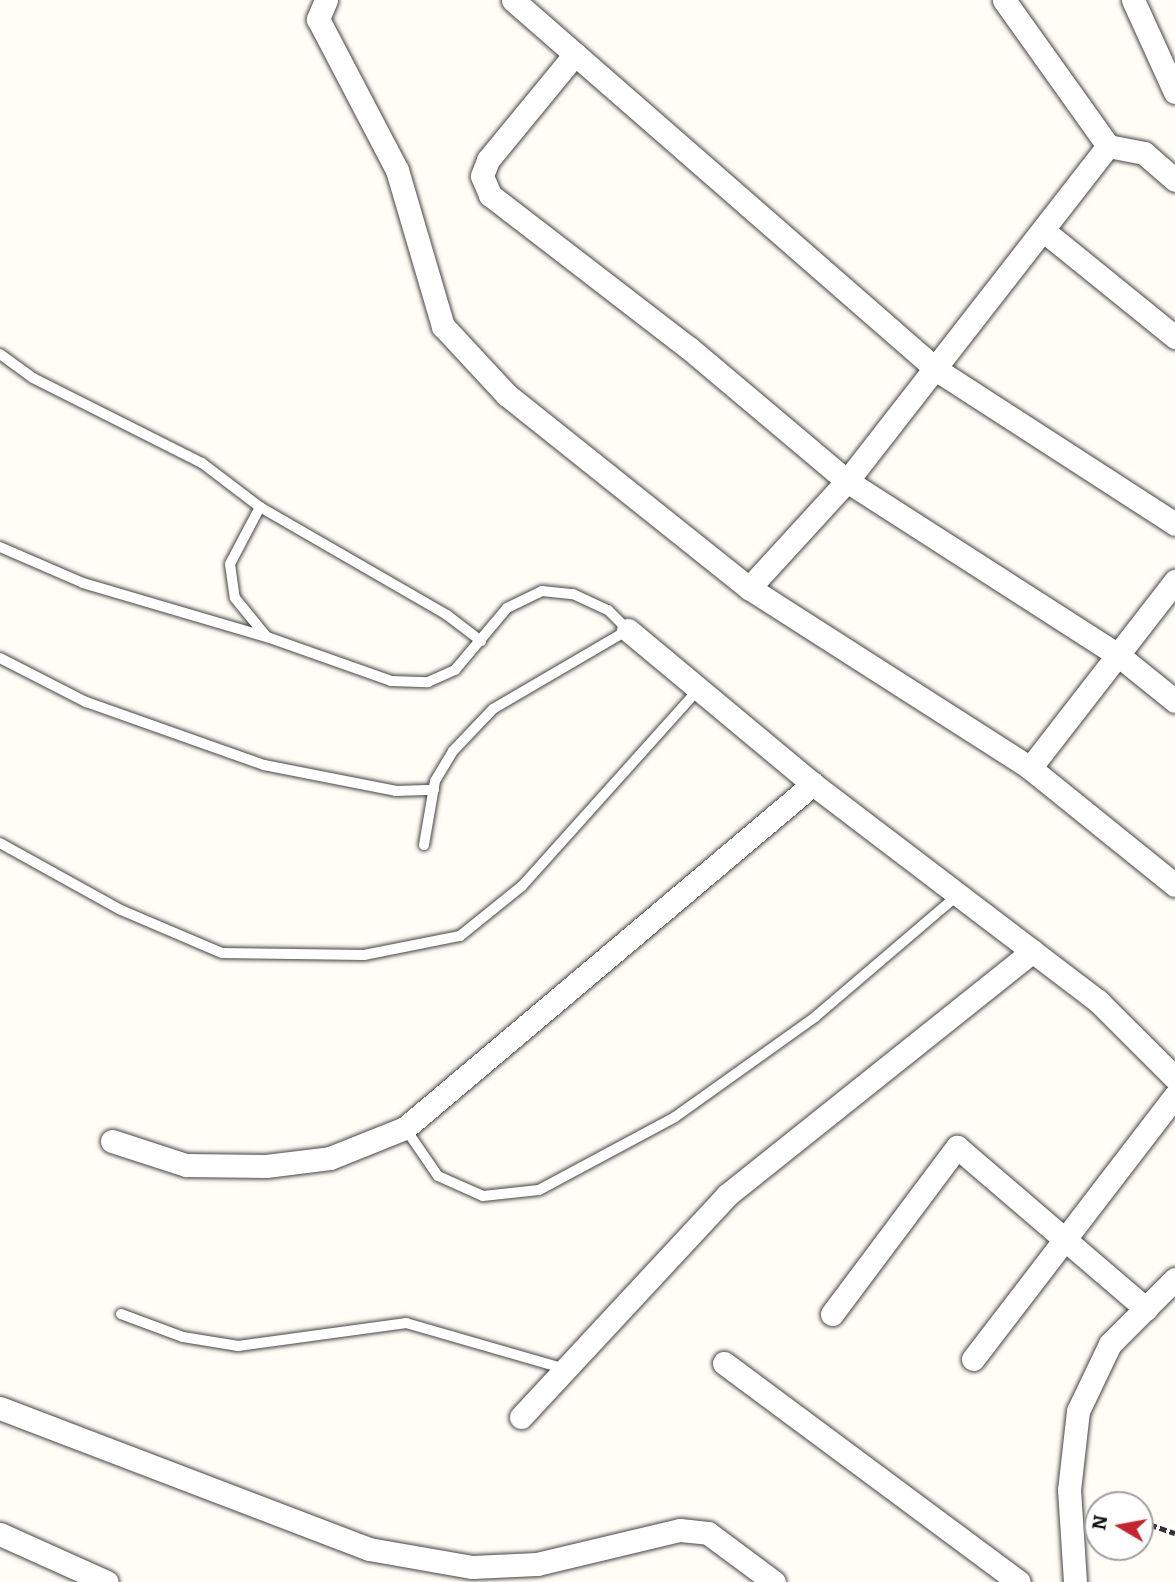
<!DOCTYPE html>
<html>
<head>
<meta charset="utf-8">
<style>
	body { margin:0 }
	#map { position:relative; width:1175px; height:1582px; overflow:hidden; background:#fffdf5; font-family:Bitter,serif }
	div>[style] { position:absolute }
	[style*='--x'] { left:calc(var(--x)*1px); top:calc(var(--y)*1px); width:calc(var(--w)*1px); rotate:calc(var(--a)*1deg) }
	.path>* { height:4.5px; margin-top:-2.25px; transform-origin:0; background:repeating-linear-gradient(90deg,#333 0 7px,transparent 0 10.5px) }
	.roads { filter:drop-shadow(0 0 2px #444) drop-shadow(0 0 2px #444) }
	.service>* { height:10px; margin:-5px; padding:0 5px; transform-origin:5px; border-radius:5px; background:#fff }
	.minor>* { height:23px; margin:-11.5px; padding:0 11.5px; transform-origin:11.5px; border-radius:11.5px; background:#fff }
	span { translate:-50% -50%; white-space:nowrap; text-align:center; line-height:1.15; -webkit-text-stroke:7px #fff; paint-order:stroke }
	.north { position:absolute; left:1084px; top:1491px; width:70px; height:70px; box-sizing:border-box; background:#fff; border:2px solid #a0a0a0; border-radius:50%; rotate:280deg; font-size:19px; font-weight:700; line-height:28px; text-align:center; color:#111 }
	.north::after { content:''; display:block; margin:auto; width:24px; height:32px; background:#c4262e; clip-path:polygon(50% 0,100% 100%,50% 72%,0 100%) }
</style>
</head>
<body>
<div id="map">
	<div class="path">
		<div style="--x:1140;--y:1521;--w:37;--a:19"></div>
	</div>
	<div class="roads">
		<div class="service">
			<div style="--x:0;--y:354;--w:41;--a:36"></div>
			<div style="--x:33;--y:378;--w:189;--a:26.7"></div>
			<div style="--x:202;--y:463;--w:73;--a:37.2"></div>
			<div style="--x:260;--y:507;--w:216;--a:30"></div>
			<div style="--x:447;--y:615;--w:43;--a:37.4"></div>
			<div style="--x:260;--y:507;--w:64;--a:117.8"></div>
			<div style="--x:230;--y:564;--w:34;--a:82"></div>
			<div style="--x:235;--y:598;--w:49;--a:50.8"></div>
			<div style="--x:0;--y:547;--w:90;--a:23.4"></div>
			<div style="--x:83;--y:583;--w:192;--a:16.4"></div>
			<div style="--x:267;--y:637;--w:132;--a:19.5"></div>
			<div style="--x:391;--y:681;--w:37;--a:2"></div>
			<div style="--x:428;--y:682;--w:30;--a:-24"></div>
			<div style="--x:455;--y:670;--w:81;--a:-50"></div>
			<div style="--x:507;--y:608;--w:39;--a:-26"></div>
			<div style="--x:542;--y:591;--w:31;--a:6"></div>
			<div style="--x:573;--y:594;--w:38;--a:25"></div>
			<div style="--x:608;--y:610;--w:28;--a:45"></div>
			<div style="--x:628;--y:630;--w:156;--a:149.7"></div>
			<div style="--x:493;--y:709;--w:58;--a:133.6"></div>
			<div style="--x:453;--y:751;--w:35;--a:121"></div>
			<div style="--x:435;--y:781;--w:65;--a:99.8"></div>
			<div style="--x:0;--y:658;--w:97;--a:27.1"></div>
			<div style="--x:86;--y:702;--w:189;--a:19.5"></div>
			<div style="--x:264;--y:765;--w:135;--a:11.1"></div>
			<div style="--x:396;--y:791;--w:38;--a:-2"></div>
			<div style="--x:0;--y:843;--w:138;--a:29"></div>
			<div style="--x:121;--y:910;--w:110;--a:23.1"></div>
			<div style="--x:222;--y:953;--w:142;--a:0.8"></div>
			<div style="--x:364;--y:955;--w:98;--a:-11.2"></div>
			<div style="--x:460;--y:936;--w:80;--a:-38.9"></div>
			<div style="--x:522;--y:886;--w:263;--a:-48.1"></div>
			<div style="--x:405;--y:1128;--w:58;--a:55.5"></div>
			<div style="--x:438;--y:1176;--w:49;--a:24"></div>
			<div style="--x:483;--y:1196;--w:56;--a:-6.1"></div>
			<div style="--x:539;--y:1190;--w:154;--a:-28.2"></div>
			<div style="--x:675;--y:1117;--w:172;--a:-35.5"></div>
			<div style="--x:815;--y:1017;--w:189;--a:-40.5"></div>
			<div style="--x:121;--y:1314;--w:66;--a:20.4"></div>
			<div style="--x:183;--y:1337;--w:56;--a:9.3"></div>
			<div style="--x:238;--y:1346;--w:170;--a:-7.8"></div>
			<div style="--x:406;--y:1323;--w:166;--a:16.1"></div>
		</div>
		<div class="minor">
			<div style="--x:326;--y:0;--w:21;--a:113"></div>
			<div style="--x:318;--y:19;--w:170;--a:62.4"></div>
			<div style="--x:397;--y:170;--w:163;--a:73.6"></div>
			<div style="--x:443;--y:326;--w:94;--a:47.2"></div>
			<div style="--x:507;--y:395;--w:310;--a:38.6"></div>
			<div style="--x:749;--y:588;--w:334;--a:32.6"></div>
			<div style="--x:1030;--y:768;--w:186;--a:38.9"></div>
			<div style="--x:513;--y:0;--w:563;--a:41.11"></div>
			<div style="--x:937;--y:370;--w:283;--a:32.9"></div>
			<div style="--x:1004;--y:0;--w:179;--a:54.5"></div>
			<div style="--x:1108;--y:146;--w:37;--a:11"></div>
			<div style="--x:1144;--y:153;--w:41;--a:41.1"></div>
			<div style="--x:1133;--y:0;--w:101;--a:65.5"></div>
			<div style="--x:575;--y:54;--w:137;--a:129.4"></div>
			<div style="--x:488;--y:160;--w:17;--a:111"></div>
			<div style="--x:482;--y:176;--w:21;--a:67"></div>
			<div style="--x:490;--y:195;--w:251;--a:37.6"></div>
			<div style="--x:689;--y:348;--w:207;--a:40.1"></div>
			<div style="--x:847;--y:481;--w:322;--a:32.7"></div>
			<div style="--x:1118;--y:655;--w:73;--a:38.9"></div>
			<div style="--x:1044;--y:231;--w:169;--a:39"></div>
			<div style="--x:749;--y:588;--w:145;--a:-47.5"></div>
			<div style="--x:847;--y:481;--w:425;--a:-52.1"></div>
			<div style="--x:628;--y:630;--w:241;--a:39.8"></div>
			<div style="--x:813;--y:784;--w:358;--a:37.3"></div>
			<div style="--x:1098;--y:1001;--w:109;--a:45"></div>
			<div style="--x:1030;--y:768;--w:237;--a:-52.2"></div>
			<div style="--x:112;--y:1141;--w:78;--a:18"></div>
			<div style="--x:186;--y:1165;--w:80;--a:0.7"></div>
			<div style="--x:266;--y:1166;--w:64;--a:-7.1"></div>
			<div style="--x:330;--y:1158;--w:81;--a:-21.8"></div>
			<div style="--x:405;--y:1128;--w:534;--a:-40.14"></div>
			<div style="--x:832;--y:1314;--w:209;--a:-53.2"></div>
			<div style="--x:957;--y:1147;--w:249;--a:40.6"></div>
			<div style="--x:973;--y:1359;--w:332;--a:-52.5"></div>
			<div style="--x:724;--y:1363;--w:367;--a:36.6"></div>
			<div style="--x:0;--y:1408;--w:395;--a:20.9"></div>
			<div style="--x:369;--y:1549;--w:105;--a:9.9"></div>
			<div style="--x:472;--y:1567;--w:65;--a:-2.6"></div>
			<div style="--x:537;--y:1564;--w:147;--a:-13.4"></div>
			<div style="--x:680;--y:1530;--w:28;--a:6"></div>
			<div style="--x:708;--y:1533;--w:82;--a:36.6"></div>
			<div style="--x:521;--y:1417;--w:303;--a:-47.1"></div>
			<div style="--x:727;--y:1195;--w:391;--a:-38.6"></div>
			<div style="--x:0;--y:1534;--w:117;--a:24.2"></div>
			<div style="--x:1075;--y:1582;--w:92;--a:-93.7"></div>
			<div style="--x:1069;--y:1490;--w:80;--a:-83.5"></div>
			<div style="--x:1078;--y:1411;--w:74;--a:-64.5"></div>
			<div style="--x:1110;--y:1344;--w:92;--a:-45"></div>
		</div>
	</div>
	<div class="north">N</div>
</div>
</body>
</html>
